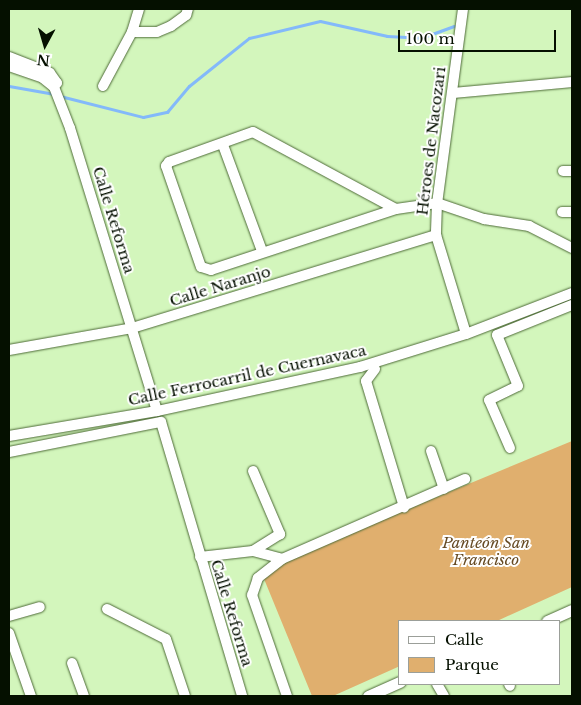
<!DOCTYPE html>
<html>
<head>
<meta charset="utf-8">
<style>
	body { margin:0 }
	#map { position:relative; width:581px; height:705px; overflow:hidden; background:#d3f6bc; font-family:"Libre Baskerville",serif }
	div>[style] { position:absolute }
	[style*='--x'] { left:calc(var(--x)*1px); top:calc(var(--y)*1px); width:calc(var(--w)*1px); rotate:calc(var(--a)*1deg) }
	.green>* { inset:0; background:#e0af6e }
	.stream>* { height:3px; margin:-1.5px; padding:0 1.5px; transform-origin:1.5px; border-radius:1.5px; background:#83b9fa }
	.roads { filter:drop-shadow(0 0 1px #4e6b38) drop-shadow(0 0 1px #4e6b38) }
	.minor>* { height:10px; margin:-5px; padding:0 5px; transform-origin:5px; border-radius:5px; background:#fff }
	.tertiary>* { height:11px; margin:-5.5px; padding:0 5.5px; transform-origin:5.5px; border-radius:5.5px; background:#fff }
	span { translate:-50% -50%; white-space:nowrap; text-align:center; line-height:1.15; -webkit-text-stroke:4px #fff; paint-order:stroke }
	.street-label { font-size:15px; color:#051000 }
	.park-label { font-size:15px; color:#664a23; font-style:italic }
	.frame { position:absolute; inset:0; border:10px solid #051000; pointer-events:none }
	.legend { position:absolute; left:398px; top:620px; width:162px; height:65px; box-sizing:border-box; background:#fff; border:1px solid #9b9f99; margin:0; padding:6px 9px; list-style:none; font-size:15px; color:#051000 }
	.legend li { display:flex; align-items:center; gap:10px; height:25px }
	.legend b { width:25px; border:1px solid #9b9f99 }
	.north { position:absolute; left:20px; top:20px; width:50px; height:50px; -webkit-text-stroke:4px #fff; paint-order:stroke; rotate:186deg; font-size:14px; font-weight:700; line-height:20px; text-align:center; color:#051000 }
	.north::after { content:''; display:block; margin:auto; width:18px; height:22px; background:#051000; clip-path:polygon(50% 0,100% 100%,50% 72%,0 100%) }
	.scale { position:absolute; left:398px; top:30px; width:158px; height:22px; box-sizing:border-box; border:2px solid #051000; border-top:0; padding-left:6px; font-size:15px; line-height:18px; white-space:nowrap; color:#051000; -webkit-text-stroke:4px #fff; paint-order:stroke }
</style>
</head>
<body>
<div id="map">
	<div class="green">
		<div style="clip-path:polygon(572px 441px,572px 587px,497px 621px,400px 621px,400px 666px,333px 696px,312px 696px,262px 574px,271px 566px)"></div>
	</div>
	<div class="stream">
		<div style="--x:9;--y:86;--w:46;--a:10.1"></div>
		<div style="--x:60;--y:96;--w:86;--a:14.2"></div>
		<div style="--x:143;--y:117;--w:25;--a:-12"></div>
		<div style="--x:167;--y:112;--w:34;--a:-50"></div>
		<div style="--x:189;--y:86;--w:77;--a:-38.7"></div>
		<div style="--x:249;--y:38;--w:73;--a:-13.5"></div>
		<div style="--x:320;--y:21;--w:69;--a:12.6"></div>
		<div style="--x:387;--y:36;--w:34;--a:3"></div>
		<div style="--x:421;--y:38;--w:35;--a:-20"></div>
	</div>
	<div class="roads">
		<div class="minor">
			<div style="--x:463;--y:9;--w:196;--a:97.6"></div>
			<div style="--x:437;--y:203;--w:32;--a:92"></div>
			<div style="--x:436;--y:235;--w:103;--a:73.1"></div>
			<div style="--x:132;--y:32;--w:25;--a:0"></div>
			<div style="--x:157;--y:32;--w:15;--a:-23"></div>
			<div style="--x:171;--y:26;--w:19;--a:-36"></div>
			<div style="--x:186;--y:15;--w:6;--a:-72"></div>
			<div style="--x:9;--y:57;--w:44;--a:21.3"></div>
			<div style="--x:50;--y:73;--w:12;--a:55"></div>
			<div style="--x:57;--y:83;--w:4;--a:135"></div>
			<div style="--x:9;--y:66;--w:36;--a:19"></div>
			<div style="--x:43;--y:78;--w:14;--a:39"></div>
			<div style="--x:54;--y:87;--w:44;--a:68.7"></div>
			<div style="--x:70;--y:128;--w:296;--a:72.9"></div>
			<div style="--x:103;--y:86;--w:61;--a:-61.8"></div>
			<div style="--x:132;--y:32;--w:24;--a:-73"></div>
			<div style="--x:453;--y:93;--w:120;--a:-5.3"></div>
			<div style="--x:223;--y:145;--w:113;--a:69.8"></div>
			<div style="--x:563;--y:171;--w:9;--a:0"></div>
			<div style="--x:396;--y:209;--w:195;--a:161.8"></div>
			<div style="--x:211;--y:270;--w:10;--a:-163"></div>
			<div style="--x:201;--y:267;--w:107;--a:-109.1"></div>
			<div style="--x:166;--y:166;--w:5;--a:-53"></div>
			<div style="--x:169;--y:162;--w:89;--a:-19.7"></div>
			<div style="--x:253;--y:132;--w:162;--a:28.3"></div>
			<div style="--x:396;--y:209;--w:41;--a:-8.3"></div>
			<div style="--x:437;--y:203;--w:50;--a:18.8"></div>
			<div style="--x:484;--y:219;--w:46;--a:8.8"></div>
			<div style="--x:529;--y:226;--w:48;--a:27.1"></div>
			<div style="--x:562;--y:212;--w:10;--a:0"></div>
			<div style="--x:9;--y:350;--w:125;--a:-10.1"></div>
			<div style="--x:132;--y:328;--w:318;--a:-17"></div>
			<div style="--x:375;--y:369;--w:15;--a:127"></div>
			<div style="--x:366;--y:381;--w:132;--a:73.2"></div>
			<div style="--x:9;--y:436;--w:150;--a:-9.6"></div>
			<div style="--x:157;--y:411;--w:208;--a:-12.2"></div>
			<div style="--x:360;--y:367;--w:111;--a:-17.3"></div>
			<div style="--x:466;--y:334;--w:114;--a:-21.1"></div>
			<div style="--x:510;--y:448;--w:52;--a:-113.6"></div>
			<div style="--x:489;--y:400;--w:32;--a:-26"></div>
			<div style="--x:518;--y:386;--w:55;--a:-112.4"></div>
			<div style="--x:497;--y:335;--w:81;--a:-21.8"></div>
			<div style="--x:431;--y:451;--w:40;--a:71.1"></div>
			<div style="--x:9;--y:452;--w:155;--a:-11.2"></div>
			<div style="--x:161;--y:422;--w:286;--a:73.5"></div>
			<div style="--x:253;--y:471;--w:69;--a:66.8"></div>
			<div style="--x:280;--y:534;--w:32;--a:148"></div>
			<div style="--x:200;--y:557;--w:53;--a:-6.5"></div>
			<div style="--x:253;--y:551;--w:30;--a:15"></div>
			<div style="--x:282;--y:559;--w:200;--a:-23.6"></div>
			<div style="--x:282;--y:559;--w:31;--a:142"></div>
			<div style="--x:258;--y:578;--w:18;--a:109"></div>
			<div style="--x:252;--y:595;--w:107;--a:70.9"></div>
			<div style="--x:107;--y:609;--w:66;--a:27"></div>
			<div style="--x:166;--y:639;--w:60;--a:71.6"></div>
			<div style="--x:9;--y:616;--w:32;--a:-16"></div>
			<div style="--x:9;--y:633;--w:67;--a:70.8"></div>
			<div style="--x:72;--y:663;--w:35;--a:70"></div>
			<div style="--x:437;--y:684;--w:14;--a:60"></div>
			<div style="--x:509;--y:684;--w:2;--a:63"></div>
		</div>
		<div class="tertiary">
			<div style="--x:547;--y:621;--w:27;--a:-24"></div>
			<div style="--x:368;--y:696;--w:35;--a:-24"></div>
		</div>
	</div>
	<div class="street-label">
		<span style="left:431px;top:141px;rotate:-83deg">Héroes de Nacozari</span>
		<span style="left:114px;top:220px;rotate:73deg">Calle Reforma</span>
		<span style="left:220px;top:286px;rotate:-17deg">Calle Naranjo</span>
		<span style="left:247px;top:375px;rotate:-12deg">Calle Ferrocarril de Cuernavaca</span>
		<span style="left:232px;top:613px;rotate:73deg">Calle Reforma</span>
	</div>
	<div class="park-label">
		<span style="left:486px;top:551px">Panteón San<br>Francisco</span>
	</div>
	<div class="frame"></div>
	<ul class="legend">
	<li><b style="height:6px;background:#fff"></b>Calle</li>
	<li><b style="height:14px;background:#e0af6e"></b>Parque</li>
	</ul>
	<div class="north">N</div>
	<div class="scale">100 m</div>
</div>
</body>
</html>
